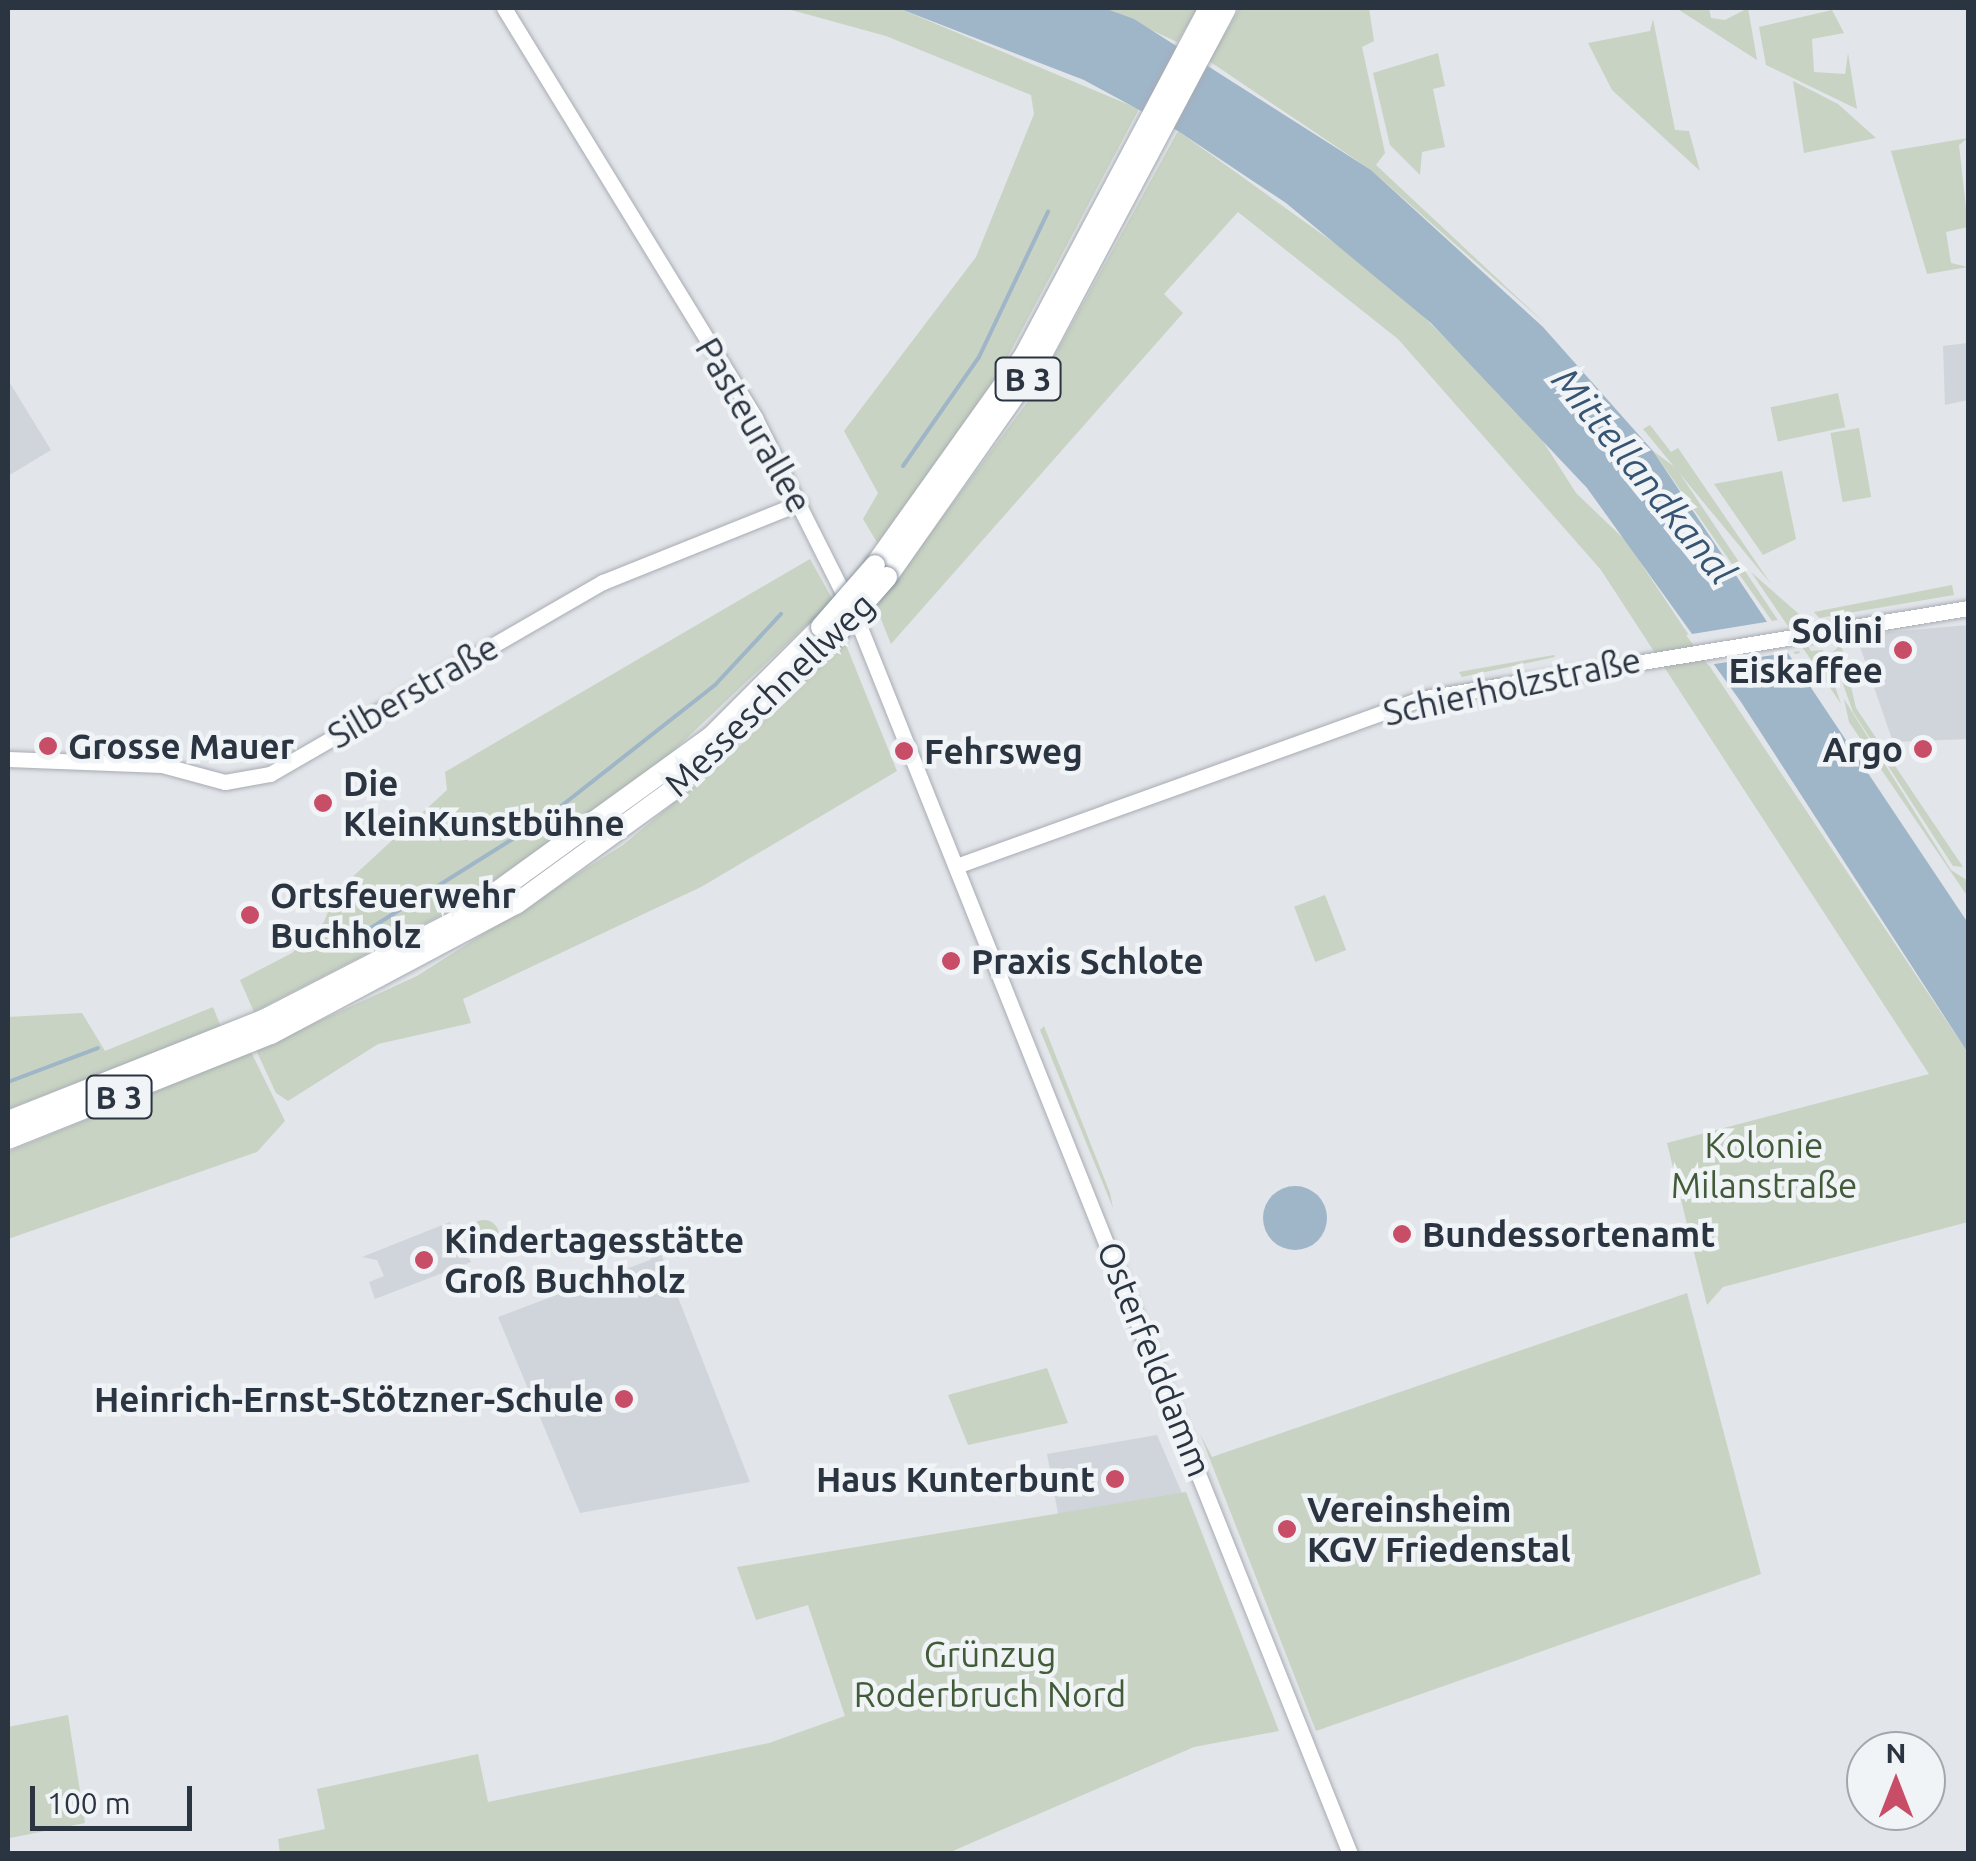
<!DOCTYPE html>
<html>
<head>
<meta charset="utf-8">
<style>
	body { margin:0 }
	#map { position:relative; width:1976px; height:1861px; overflow:hidden; background:#e2e5e9; font-family:Ubuntu,sans-serif }
	div>[style] { position:absolute }
	[style*='--x'] { left:calc(var(--x)*1px); top:calc(var(--y)*1px); width:calc(var(--w)*1px); rotate:calc(var(--a)*1deg) }
	.built>* { inset:0; background:#d0d5db }
	.green>* { inset:0; background:#c8d3c3; transform-origin:0 0 }
	.round { border-radius:50% }
	.water>* { inset:0; background:#9fb5c8 }
	.pier>* { inset:0; background:#e2e5e9 }
	.stream>* { height:4px; margin:-2px; padding:0 2px; transform-origin:2px; border-radius:2px; background:#9fb5c8 }
	.roads { filter:drop-shadow(0 0 2px #a7acb3) drop-shadow(0 0 2px #a7acb3) }
	.secondary>* { height:15px; margin:-7.5px; padding:0 7.5px; transform-origin:7.5px; border-radius:7.5px; background:#fff }
	.highway>* { height:20px; margin:-10px; padding:0 10px; transform-origin:10px; border-radius:10px; background:#fff }
	.bridges { filter:drop-shadow(0 0 2px #8a949f) drop-shadow(0 0 2px #8a949f) }
	.highway-bridge>* { height:20px; margin:-10px; padding:0 10px; transform-origin:10px; border-radius:10px; background:#fff }
	.dots>* { width:28px; height:28px; translate:-50% -50%; box-sizing:border-box; border:5px solid #f1f4f7; border-radius:50% }
	span { translate:-50% -50%; white-space:nowrap; text-align:center; line-height:1.15; -webkit-text-stroke:9px #f1f4f7; paint-order:stroke }
	.shield-label span { padding:2px 8px; background:#f1f4f7; border:2px solid; border-radius:8px; -webkit-text-stroke-width:0 }
	.shield-label { font-size:32px; color:#2b3441; font-weight:700 }
	.street-label { font-size:35px; color:#2b3441 }
	.poi-label { font-size:35px; color:#2b3441; font-weight:700 }
	.right { translate:-100% -50%; text-align:right }
	.left { translate:0 -50%; text-align:left }
	.park-label { font-size:35px; color:#425c39 }
	.water-label { font-size:38px; color:#375572; font-style:italic }
	.frame { position:absolute; inset:0; border:10px solid #2b3441; pointer-events:none }
	.north { position:absolute; left:1846px; top:1731px; width:100px; height:100px; box-sizing:border-box; background:#f1f4f7; border:2px solid #a2a7ae; border-radius:50%; rotate:0deg; font-size:28px; font-weight:700; line-height:40px; text-align:center; color:#2b3441 }
	.north::after { content:''; display:block; margin:auto; width:35px; height:45px; background:#c84e68; clip-path:polygon(50% 0,100% 100%,50% 72%,0 100%) }
	.scale { position:absolute; left:30px; top:1786px; width:162px; height:45px; box-sizing:border-box; border:5px solid #2b3441; border-top:0; padding-left:12px; font-size:30px; line-height:35px; white-space:nowrap; color:#2b3441; -webkit-text-stroke:8px #f1f4f7; paint-order:stroke }
</style>
</head>
<body>
<div id="map">
	<div class="built">
		<div style="clip-path:polygon(1968px 343px,1968px 400px,1945px 405px,1943px 346px)"></div>
		<div style="clip-path:polygon(8px 380px,51px 450px,8px 476px)"></div>
		<div style="clip-path:polygon(1968px 625px,1968px 739px,1893px 742px,1856px 635px)"></div>
		<div style="clip-path:polygon(450px 1222px,471px 1262px,375px 1299px,369px 1282px,384px 1276px,377px 1260px,362px 1257px)"></div>
		<div style="clip-path:polygon(658px 1246px,750px 1482px,580px 1513px,498px 1317px,650px 1260px)"></div>
		<div style="clip-path:polygon(1157px 1435px,1187px 1505px,1062px 1535px,1047px 1454px)"></div>
	</div>
	<div class="green">
		<div style="clip-path:polygon(784px 8px,898px 8px,1139px 109px,999px 373px,878px 544px,863px 519px,878px 493px,844px 431px,976px 257px,1034px 114px,1031px 95px,886px 36px)"></div>
		<div style="clip-path:polygon(1104px 8px,1198px 8px,1177px 42px)"></div>
		<div style="clip-path:polygon(1240px 8px,1369px 8px,1374px 41px,1362px 47px,1385px 153px,1376px 165px,1548px 326px,1371px 170px,1209px 61px)"></div>
		<div style="clip-path:polygon(1676px 8px,1709px 8px,1711px 18px,1725px 20px,1748px 8px,1757px 60px)"></div>
		<div style="clip-path:polygon(1832px 10px,1844px 33px,1812px 39px,1814px 72px,1845px 74px,1848px 53px,1857px 109px,1766px 65px,1759px 27px)"></div>
		<div style="clip-path:polygon(1653px 19px,1675px 130px,1689px 131px,1700px 171px,1612px 90px,1588px 43px,1650px 31px)"></div>
		<div style="clip-path:polygon(1438px 53px,1445px 86px,1433px 89px,1445px 147px,1422px 152px,1420px 175px,1390px 145px,1373px 73px)"></div>
		<div style="clip-path:polygon(1793px 81px,1838px 104px,1876px 138px,1804px 153px)"></div>
		<div style="clip-path:polygon(1178px 131px,1386px 280px,1530px 421px,1576px 493px,1626px 541px,1968px 1053px,1968px 1222px,1723px 1287px,1707px 1305px,1667px 1143px,1929px 1074px,1601px 570px,1398px 339px,1238px 212px,1164px 294px,1183px 313px,891px 644px,876px 607px,1034px 393px)"></div>
		<div style="clip-path:polygon(1968px 138px,1959px 145px,1968px 227px,1946px 232px,1951px 263px,1968px 267px,1927px 274px,1891px 151px)"></div>
		<div style="left:1838px;top:393px;width:35px;height:69px;rotate:78deg"></div>
		<div style="clip-path:polygon(1650px 425px,1671px 452px,1678px 448px,1771px 584px,1643px 429px)"></div>
		<div style="left:1859px;top:428px;width:70px;height:29px;rotate:80deg"></div>
		<div style="clip-path:polygon(1653px 451px,1676px 468px,1800px 653px,1795px 654px)"></div>
		<div style="clip-path:polygon(1782px 471px,1796px 539px,1763px 555px,1714px 484px)"></div>
		<div style="clip-path:polygon(810px 559px,833px 600px,653px 770px,453px 909px,254px 1012px,240px 980px,292px 953px,324px 922px,336px 892px,447px 790px,445px 772px)"></div>
		<div style="clip-path:polygon(1751px 572px,1800px 615px,1790px 619px,1811px 651px,1823px 650px,1841px 704px)"></div>
		<div style="clip-path:polygon(1952px 585px,1954px 595px,1819px 618px,1814px 612px)"></div>
		<div style="clip-path:polygon(844px 640px,897px 771px,701px 887px,463px 999px,471px 1023px,378px 1044px,288px 1101px,276px 1093px,256px 1050px,417px 976px,623px 845px,729px 757px)"></div>
		<div style="clip-path:polygon(1841px 644px,1856px 708px,1963px 867px,1953px 866px,1853px 712px,1832px 653px)"></div>
		<div style="clip-path:polygon(1555px 657px,1462px 677px,1459px 672px,1554px 655px)"></div>
		<div style="clip-path:polygon(1844px 699px,1951px 870px,1968px 881px,1968px 897px,1849px 722px)"></div>
		<div style="left:1325px;top:895px;width:59px;height:33px;rotate:69deg"></div>
		<div style="clip-path:polygon(213px 1007px,221px 1027px,8px 1109px,8px 1017px,82px 1013px,105px 1051px)"></div>
		<div style="clip-path:polygon(1044px 1026px,1110px 1193px,1113px 1208px,1040px 1030px)"></div>
		<div style="clip-path:polygon(251px 1052px,285px 1121px,257px 1152px,8px 1239px,8px 1152px)"></div>
		<div class="round" style="left:469px;top:1220px;width:30px;height:30px"></div>
		<div style="clip-path:polygon(1687px 1293px,1761px 1574px,1316px 1731px,1200px 1434px,1212px 1457px)"></div>
		<div style="clip-path:polygon(1047px 1368px,1068px 1423px,968px 1445px,948px 1395px)"></div>
		<div style="clip-path:polygon(1186px 1492px,1279px 1731px,1194px 1747px,948px 1853px,280px 1853px,278px 1839px,325px 1829px,317px 1789px,478px 1754px,488px 1802px,769px 1743px,845px 1716px,808px 1605px,756px 1620px,737px 1567px)"></div>
		<div style="clip-path:polygon(68px 1715px,85px 1823px,10px 1838px,8px 1853px,8px 1727px)"></div>
	</div>
	<div class="water">
		<div style="clip-path:polygon(898px 8px,1104px 8px,1134px 19px,1371px 170px,1543px 327px,1653px 451px,1968px 923px,1968px 1053px,1741px 702px,1587px 488px,1431px 323px,1286px 203px,1178px 131px,1084px 80px)"></div>
		<div class="round" style="left:1263px;top:1186px;width:64px;height:64px"></div>
	</div>
	<div class="pier">
		<div style="clip-path:polygon(1778px 620px,1799px 651px,1708px 665px,1686px 635px)"></div>
	</div>
	<div class="stream">
		<div style="--x:903;--y:466;--w:133;--a:-55.1"></div>
		<div style="--x:979;--y:357;--w:161;--a:-64.6"></div>
		<div style="--x:366;--y:931;--w:213;--a:-32.1"></div>
		<div style="--x:546;--y:818;--w:215;--a:-38.2"></div>
		<div style="--x:715;--y:685;--w:97;--a:-47.1"></div>
		<div style="--x:8;--y:1082;--w:96;--a:-20.7"></div>
	</div>
	<div class="roads">
		<div class="secondary">
			<div style="--x:504;--y:8;--w:481;--a:58.5"></div>
			<div style="--x:755;--y:418;--w:232;--a:63.3"></div>
			<div style="--x:859;--y:625;--w:1323;--a:68.22"></div>
			<div style="--x:8;--y:759;--w:154;--a:2.2"></div>
			<div style="--x:162;--y:765;--w:65;--a:15.1"></div>
			<div style="--x:225;--y:782;--w:46;--a:-10.1"></div>
			<div style="--x:270;--y:774;--w:384;--a:-30"></div>
			<div style="--x:603;--y:582;--w:212;--a:-21.9"></div>
			<div style="--x:959;--y:865;--w:489;--a:-19.8"></div>
			<div style="--x:1419;--y:699;--w:556;--a:-9.41"></div>
		</div>
		<div class="highway">
			<div style="--x:875;--y:565;--w:257;--a:-54.5"></div>
			<div style="--x:1024;--y:356;--w:394;--a:-62"></div>
			<div style="--x:887;--y:577;--w:263;--a:-54.9"></div>
			<div style="--x:1038;--y:362;--w:401;--a:-62"></div>
			<div style="--x:8;--y:1121;--w:277;--a:-21.6"></div>
			<div style="--x:265;--y:1019;--w:217;--a:-27.2"></div>
			<div style="--x:458;--y:920;--w:312;--a:-35.9"></div>
			<div style="--x:711;--y:737;--w:156;--a:-45"></div>
			<div style="--x:8;--y:1139;--w:283;--a:-21.8"></div>
			<div style="--x:271;--y:1034;--w:277;--a:-28"></div>
			<div style="--x:516;--y:904;--w:190;--a:-36"></div>
			<div style="--x:670;--y:792;--w:226;--a:-43.4"></div>
		</div>
	</div>
	<div class="bridges">
		<div class="highway-bridge">
			<div style="--x:821;--y:627;--w:82;--a:-48.9"></div>
			<div style="--x:834;--y:637;--w:80;--a:-48.5"></div>
		</div>
	</div>
	<div class="dots">
		<div style="left:1903px;top:650px;background:#c84e68"></div>
		<div style="left:48px;top:746px;background:#c84e68"></div>
		<div style="left:1923px;top:749px;background:#c84e68"></div>
		<div style="left:904px;top:751px;background:#c84e68"></div>
		<div style="left:323px;top:803px;background:#c84e68"></div>
		<div style="left:250px;top:915px;background:#c84e68"></div>
		<div style="left:951px;top:961px;background:#c84e68"></div>
		<div style="left:1402px;top:1234px;background:#c84e68"></div>
		<div style="left:424px;top:1260px;background:#c84e68"></div>
		<div style="left:624px;top:1399px;background:#c84e68"></div>
		<div style="left:1115px;top:1479px;background:#c84e68"></div>
		<div style="left:1287px;top:1529px;background:#c84e68"></div>
	</div>
	<div class="shield-label">
		<span style="left:1028px;top:379px">B 3</span>
		<span style="left:119px;top:1097px">B 3</span>
	</div>
	<div class="street-label">
		<span style="left:754px;top:425px;rotate:60deg">Pasteurallee</span>
		<span style="left:1512px;top:686px;rotate:-12deg">Schierholzstraße</span>
		<span style="left:413px;top:691px;rotate:-30deg">Silberstraße</span>
		<span style="left:769px;top:694px;rotate:-44deg">Messeschnellweg</span>
		<span style="left:1155px;top:1359px;rotate:68deg">Osterfelddamm</span>
	</div>
	<div class="poi-label">
		<span class="right" style="left:1883px;top:650px">Solini<br>Eiskaffee</span>
		<span class="left" style="left:68px;top:746px">Grosse Mauer</span>
		<span class="right" style="left:1903px;top:749px">Argo</span>
		<span class="left" style="left:924px;top:751px">Fehrsweg</span>
		<span class="left" style="left:343px;top:803px">Die<br>KleinKunstbühne</span>
		<span class="left" style="left:270px;top:915px">Ortsfeuerwehr<br>Buchholz</span>
		<span class="left" style="left:971px;top:961px">Praxis Schlote</span>
		<span class="left" style="left:1422px;top:1234px">Bundessortenamt</span>
		<span class="left" style="left:444px;top:1260px">Kindertagesstätte<br>Groß Buchholz</span>
		<span class="right" style="left:604px;top:1399px">Heinrich-Ernst-Stötzner-Schule</span>
		<span class="right" style="left:1095px;top:1479px">Haus Kunterbunt</span>
		<span class="left" style="left:1307px;top:1529px">Vereinsheim<br>KGV Friedenstal</span>
	</div>
	<div class="park-label">
		<span style="left:1764px;top:1165px">Kolonie<br>Milanstraße</span>
		<span style="left:990px;top:1674px">Grünzug<br>Roderbruch Nord</span>
	</div>
	<div class="water-label">
		<span style="left:1644px;top:476px;rotate:51deg">Mittellandkanal</span>
	</div>
	<div class="frame"></div>
	<div class="north">N</div>
	<div class="scale">100 m</div>
</div>
</body>
</html>
